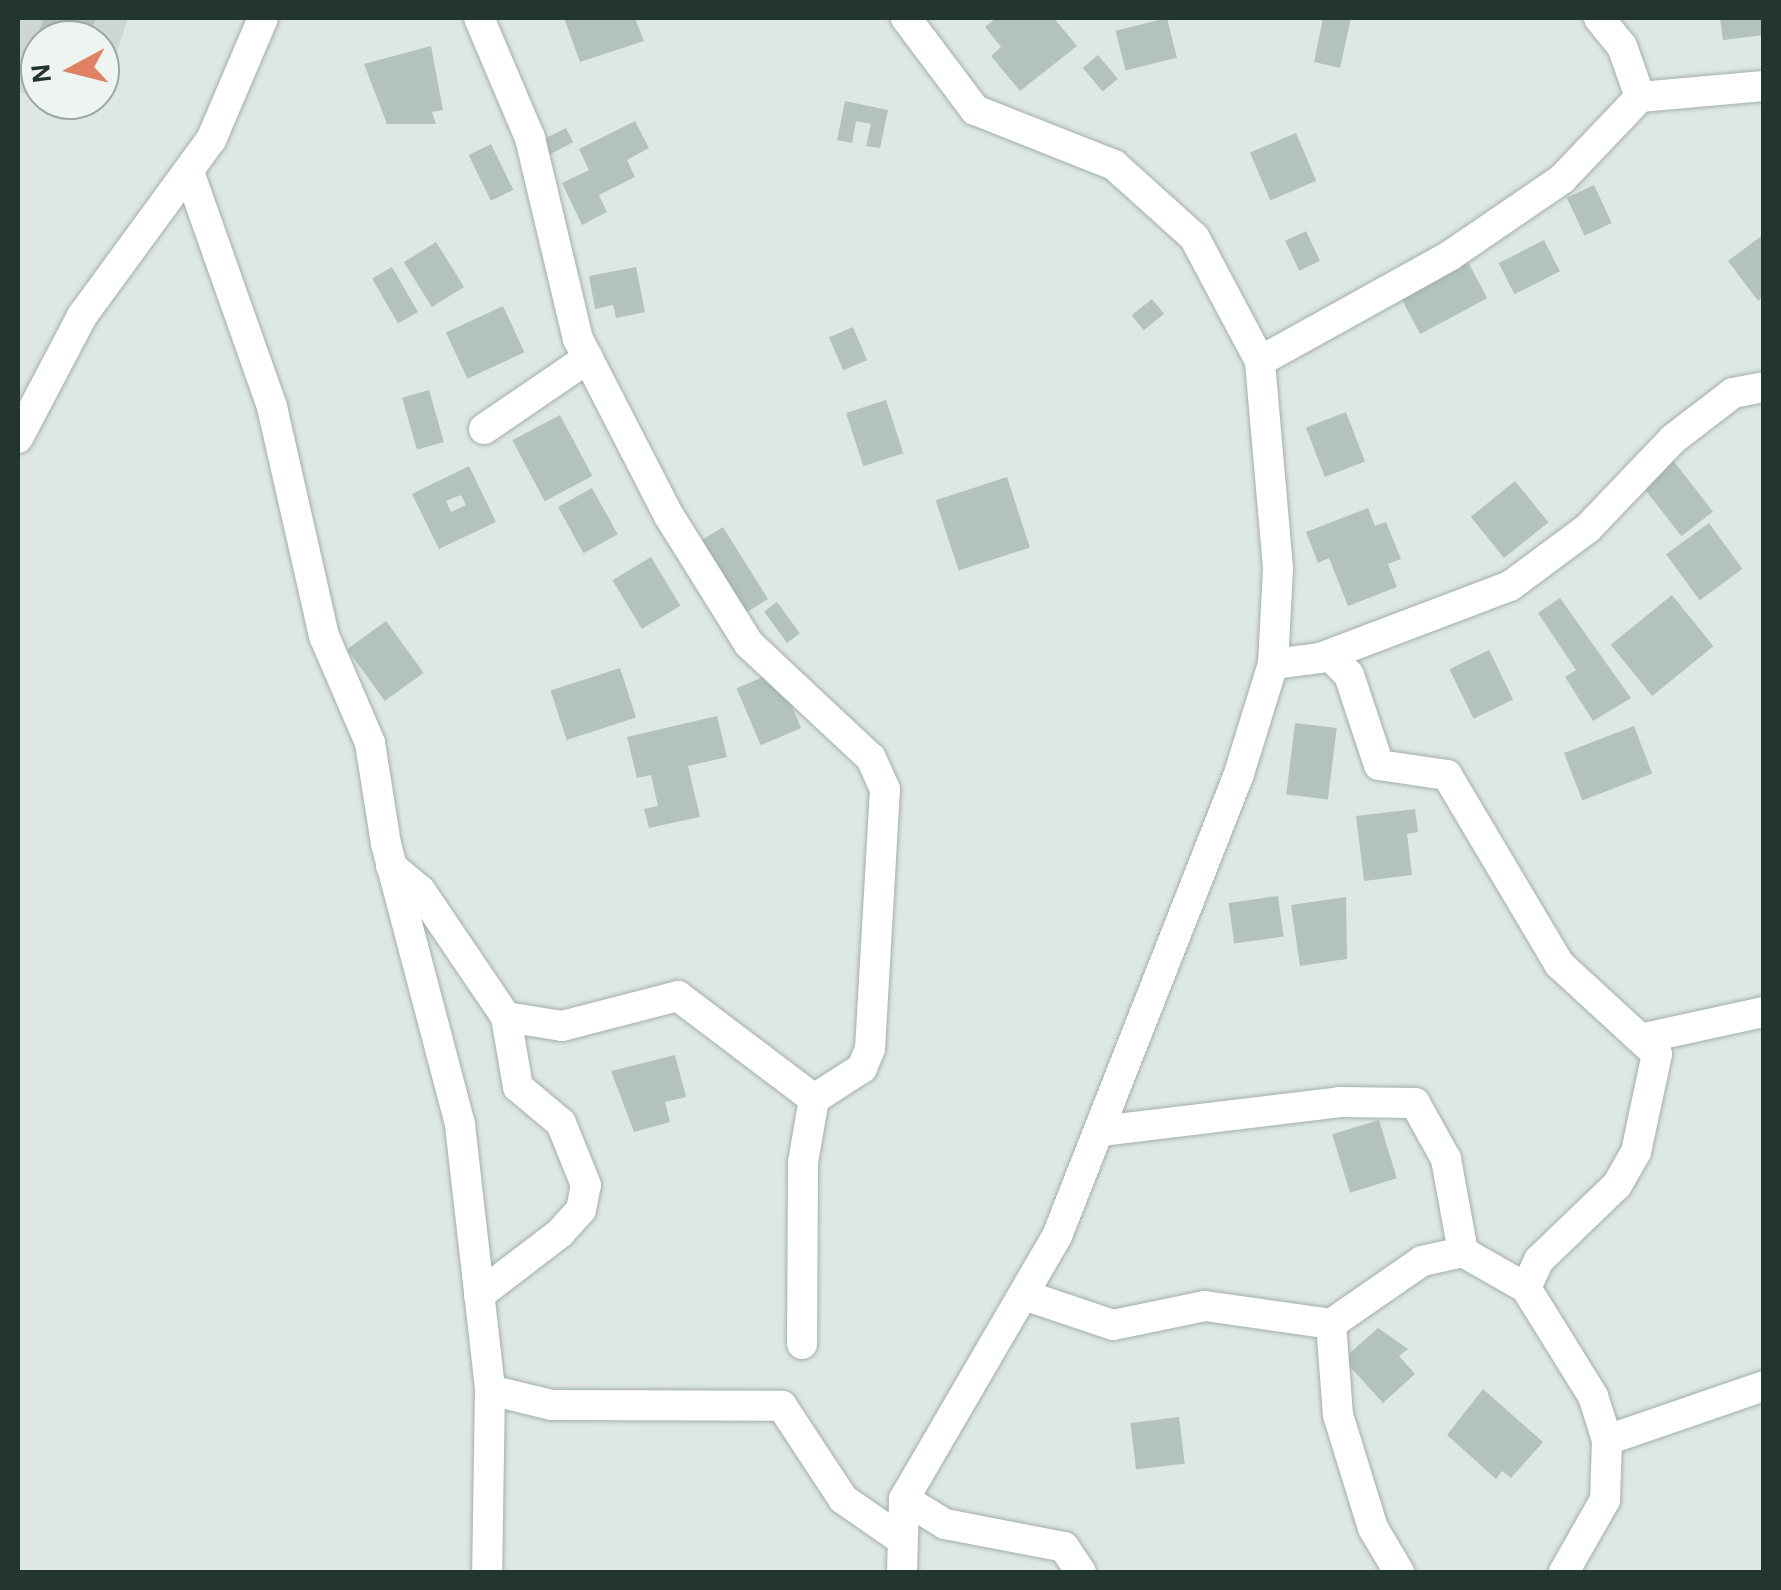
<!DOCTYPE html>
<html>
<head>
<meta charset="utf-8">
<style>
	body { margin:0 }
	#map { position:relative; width:1781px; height:1590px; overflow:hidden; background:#dee8e3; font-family:"Alegreya Sans",sans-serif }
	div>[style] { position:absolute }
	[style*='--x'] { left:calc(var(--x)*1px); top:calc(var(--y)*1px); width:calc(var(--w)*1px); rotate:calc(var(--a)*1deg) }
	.built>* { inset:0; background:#cdd7d2 }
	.building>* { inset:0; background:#b4c2bc; transform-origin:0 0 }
	.roads { filter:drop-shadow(0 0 2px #a2afaa) drop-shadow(0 0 2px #a2afaa) }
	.minor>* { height:30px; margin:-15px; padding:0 15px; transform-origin:15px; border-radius:15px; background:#fff }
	span { translate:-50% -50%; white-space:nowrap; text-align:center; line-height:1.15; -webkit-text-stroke:10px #eef5f1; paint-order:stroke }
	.frame { position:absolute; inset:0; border:20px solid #223530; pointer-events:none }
	.north { position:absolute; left:20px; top:20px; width:100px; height:100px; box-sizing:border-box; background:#eef5f1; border:2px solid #9ca8a4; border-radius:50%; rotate:263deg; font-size:28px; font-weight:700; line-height:40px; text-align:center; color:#223530 }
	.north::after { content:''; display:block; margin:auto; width:35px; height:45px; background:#e08164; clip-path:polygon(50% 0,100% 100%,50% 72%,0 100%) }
</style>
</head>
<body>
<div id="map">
	<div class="built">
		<div style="clip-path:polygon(18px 18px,128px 18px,98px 110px,54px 100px,100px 100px,100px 40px,40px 40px,40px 97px,18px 92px)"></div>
	</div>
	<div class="building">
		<div style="clip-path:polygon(44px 18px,96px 18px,88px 40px,40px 40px,40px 49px,33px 47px)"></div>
		<div style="clip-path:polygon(564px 18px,635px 18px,644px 41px,580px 62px)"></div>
		<div style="clip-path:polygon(996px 18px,1054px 18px,1077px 46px,1020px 91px,991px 56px,1001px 47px,985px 27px)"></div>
		<div style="left:1167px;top:18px;width:41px;height:53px;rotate:76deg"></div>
		<div style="clip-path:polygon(1323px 18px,1351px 18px,1340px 68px,1314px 62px)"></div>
		<div style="clip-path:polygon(1720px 18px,1764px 18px,1764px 35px,1723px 40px)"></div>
		<div style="clip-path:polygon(431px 46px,443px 110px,432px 112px,436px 124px,387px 124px,364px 64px)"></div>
		<div style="left:1098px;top:55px;width:31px;height:20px;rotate:50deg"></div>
		<div style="clip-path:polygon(845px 101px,888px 110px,880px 148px,866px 146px,871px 124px,856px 121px,852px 143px,837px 140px)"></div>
		<div style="clip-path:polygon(635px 121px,649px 148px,627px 160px,635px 177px,599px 195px,607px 212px,582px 225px,562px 183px,589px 170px,579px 149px)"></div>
		<div style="left:566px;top:128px;width:16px;height:30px;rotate:63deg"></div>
		<div style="left:1296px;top:133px;width:52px;height:50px;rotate:67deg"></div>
		<div style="left:491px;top:144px;width:51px;height:25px;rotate:64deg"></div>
		<div style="left:1594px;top:185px;width:42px;height:30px;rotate:65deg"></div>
		<div style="left:1306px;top:231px;width:33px;height:23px;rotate:65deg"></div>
		<div style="clip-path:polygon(1764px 234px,1764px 296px,1758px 301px,1728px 261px)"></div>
		<div style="left:1544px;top:240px;width:35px;height:51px;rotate:63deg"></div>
		<div style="left:436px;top:242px;width:53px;height:38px;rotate:58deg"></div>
		<div style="left:1468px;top:262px;width:41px;height:76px;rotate:62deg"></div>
		<div style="left:392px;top:267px;width:52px;height:23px;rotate:60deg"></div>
		<div style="clip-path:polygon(636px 267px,645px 312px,616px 318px,613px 305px,595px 309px,589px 276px)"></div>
		<div style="left:1152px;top:299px;width:19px;height:26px;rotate:51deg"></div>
		<div style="left:503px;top:306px;width:51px;height:63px;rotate:65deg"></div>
		<div style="left:853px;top:327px;width:36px;height:26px;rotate:67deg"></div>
		<div style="left:429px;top:390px;width:54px;height:28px;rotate:74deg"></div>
		<div style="left:886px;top:400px;width:56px;height:42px;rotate:72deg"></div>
		<div style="left:1346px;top:412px;width:53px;height:43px;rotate:69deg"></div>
		<div style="left:560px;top:415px;width:69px;height:54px;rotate:62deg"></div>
		<div style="left:1668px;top:454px;width:73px;height:40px;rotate:52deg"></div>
		<div style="clip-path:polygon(evenodd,469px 466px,496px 522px,439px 549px,412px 494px,469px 466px,461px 495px,466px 505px,451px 512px,446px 501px,461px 495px)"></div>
		<div style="left:1007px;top:477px;width:74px;height:75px;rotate:72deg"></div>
		<div style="left:1515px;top:481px;width:53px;height:57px;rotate:51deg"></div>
		<div style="left:592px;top:488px;width:53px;height:39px;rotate:61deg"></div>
		<div style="clip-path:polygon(1368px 508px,1375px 526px,1386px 522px,1401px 559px,1388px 564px,1397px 587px,1348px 606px,1329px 558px,1318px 563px,1306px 532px)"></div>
		<div style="left:1709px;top:523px;width:57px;height:53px;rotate:54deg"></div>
		<div style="left:723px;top:527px;width:85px;height:25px;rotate:58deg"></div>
		<div style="left:651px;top:557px;width:57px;height:45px;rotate:59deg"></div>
		<div style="left:1672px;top:595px;width:66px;height:79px;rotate:51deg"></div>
		<div style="clip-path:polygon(1560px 598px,1631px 698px,1593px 721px,1565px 677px,1576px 670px,1538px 613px)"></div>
		<div style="left:777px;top:602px;width:39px;height:16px;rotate:54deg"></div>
		<div style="left:386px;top:621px;width:64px;height:48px;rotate:54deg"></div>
		<div style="left:1489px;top:650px;width:55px;height:44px;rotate:64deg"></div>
		<div style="left:620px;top:668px;width:52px;height:73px;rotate:72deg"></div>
		<div style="left:777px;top:671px;width:62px;height:44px;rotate:67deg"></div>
		<div style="clip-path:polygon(717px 716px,727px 757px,688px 766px,700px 817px,649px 828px,644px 809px,658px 806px,651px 775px,637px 778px,627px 737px)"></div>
		<div style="left:1295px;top:723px;width:42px;height:72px;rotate:7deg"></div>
		<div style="left:1634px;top:726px;width:51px;height:75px;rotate:69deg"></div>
		<div style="clip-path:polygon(1415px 809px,1418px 832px,1407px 834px,1412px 875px,1364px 881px,1356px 816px)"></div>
		<div style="left:1278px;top:896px;width:41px;height:50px;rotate:82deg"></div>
		<div style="clip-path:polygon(1346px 897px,1347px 959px,1300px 966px,1291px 905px)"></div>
		<div style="clip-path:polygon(675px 1055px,686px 1097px,665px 1102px,670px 1122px,634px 1132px,611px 1071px)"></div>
		<div style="left:1379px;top:1120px;width:61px;height:49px;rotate:73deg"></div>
		<div style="clip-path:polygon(1378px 1328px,1408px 1349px,1399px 1356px,1415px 1374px,1383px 1403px,1343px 1359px)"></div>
		<div style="clip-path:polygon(1483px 1389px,1543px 1442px,1511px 1478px,1502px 1471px,1496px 1479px,1447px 1435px)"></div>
		<div style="left:1179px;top:1417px;width:47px;height:49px;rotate:83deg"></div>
	</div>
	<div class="roads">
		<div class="minor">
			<div style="--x:479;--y:18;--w:130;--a:67"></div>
			<div style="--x:530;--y:138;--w:207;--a:76.6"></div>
			<div style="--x:578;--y:339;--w:199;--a:62.8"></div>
			<div style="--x:669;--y:516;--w:151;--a:58"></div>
			<div style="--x:749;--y:644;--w:167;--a:43.1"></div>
			<div style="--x:871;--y:758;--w:34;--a:66"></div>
			<div style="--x:885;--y:789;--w:260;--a:93.3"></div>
			<div style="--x:870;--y:1049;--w:21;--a:113"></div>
			<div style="--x:862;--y:1068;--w:57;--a:147.1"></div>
			<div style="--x:814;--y:1099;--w:64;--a:99.9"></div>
			<div style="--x:803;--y:1162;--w:182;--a:90.3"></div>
			<div style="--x:1599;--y:18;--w:36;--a:51"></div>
			<div style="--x:1622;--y:46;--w:54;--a:70.6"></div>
			<div style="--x:190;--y:175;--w:246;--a:70.5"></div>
			<div style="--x:272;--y:407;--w:235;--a:77.2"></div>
			<div style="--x:324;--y:636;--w:116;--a:66.7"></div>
			<div style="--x:370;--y:743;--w:102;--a:81"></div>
			<div style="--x:386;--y:844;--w:291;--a:75.2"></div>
			<div style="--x:460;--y:1125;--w:267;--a:83.5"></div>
			<div style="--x:490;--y:1390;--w:182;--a:90.9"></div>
			<div style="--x:1260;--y:361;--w:218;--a:-29"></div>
			<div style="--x:1451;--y:255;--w:135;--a:-34.4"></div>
			<div style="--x:1562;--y:179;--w:113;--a:-46.4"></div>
			<div style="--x:1640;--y:97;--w:124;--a:-5.1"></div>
			<div style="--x:484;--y:429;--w:126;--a:-34.3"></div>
			<div style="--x:18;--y:438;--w:138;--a:-62.3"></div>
			<div style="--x:82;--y:316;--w:218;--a:-53.8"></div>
			<div style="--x:211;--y:140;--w:133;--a:-66.9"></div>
			<div style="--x:1329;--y:655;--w:28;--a:45"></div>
			<div style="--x:1349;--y:675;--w:95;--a:71.6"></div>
			<div style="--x:1379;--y:765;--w:69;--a:8.4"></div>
			<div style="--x:1447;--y:775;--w:220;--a:59.3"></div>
			<div style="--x:1559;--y:964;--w:133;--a:42.6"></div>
			<div style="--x:1657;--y:1054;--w:100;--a:102.1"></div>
			<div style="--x:1636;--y:1152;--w:38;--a:120"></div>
			<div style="--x:1617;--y:1185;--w:108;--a:136.1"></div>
			<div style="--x:1539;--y:1260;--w:31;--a:115"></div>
			<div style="--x:1526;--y:1288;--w:127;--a:58.2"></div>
			<div style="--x:1593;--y:1396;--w:46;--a:72.3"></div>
			<div style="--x:1607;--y:1440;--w:60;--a:91.9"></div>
			<div style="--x:1605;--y:1500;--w:83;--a:119.7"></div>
			<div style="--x:1273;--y:664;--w:47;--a:-7.3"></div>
			<div style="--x:1320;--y:658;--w:203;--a:-20.8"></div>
			<div style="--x:1510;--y:586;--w:97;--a:-36.6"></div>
			<div style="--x:1588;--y:528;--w:123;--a:-46.3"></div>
			<div style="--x:1673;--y:439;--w:76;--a:-37.5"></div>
			<div style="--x:1733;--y:393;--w:32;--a:-11"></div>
			<div style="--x:391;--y:866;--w:38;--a:40"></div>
			<div style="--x:420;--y:890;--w:153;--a:55.9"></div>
			<div style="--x:506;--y:1017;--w:57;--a:9.1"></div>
			<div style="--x:562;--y:1026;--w:120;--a:-14.5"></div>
			<div style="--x:678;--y:996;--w:171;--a:37.1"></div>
			<div style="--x:1649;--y:1037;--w:118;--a:-12.3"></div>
			<div style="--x:1101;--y:1131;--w:241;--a:-6.9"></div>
			<div style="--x:1340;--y:1102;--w:75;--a:0.8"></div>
			<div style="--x:1415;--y:1103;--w:64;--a:61"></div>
			<div style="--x:1446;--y:1159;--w:95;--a:79.6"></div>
			<div style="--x:479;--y:1295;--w:102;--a:-37.4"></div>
			<div style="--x:560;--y:1233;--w:31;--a:-48"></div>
			<div style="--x:581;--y:1210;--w:25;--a:-79"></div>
			<div style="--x:586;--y:1185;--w:67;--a:-112"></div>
			<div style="--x:561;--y:1123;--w:56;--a:-140.1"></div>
			<div style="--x:518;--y:1087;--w:71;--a:-99.7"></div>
			<div style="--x:1024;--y:1295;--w:94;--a:18.6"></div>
			<div style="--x:1113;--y:1325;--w:94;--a:-11.7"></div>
			<div style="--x:1205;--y:1306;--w:127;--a:8.1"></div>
			<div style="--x:1331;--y:1324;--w:111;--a:-34.7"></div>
			<div style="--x:1422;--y:1261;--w:42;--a:-12.4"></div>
			<div style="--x:1463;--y:1252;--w:73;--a:29.7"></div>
			<div style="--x:1331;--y:1324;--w:91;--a:85.6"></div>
			<div style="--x:1338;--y:1415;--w:118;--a:72.8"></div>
			<div style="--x:1373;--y:1528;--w:51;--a:59.4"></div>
			<div style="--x:490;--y:1390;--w:64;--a:13.6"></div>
			<div style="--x:552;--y:1405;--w:230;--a:0.2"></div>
			<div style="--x:782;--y:1406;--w:111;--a:56.7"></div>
			<div style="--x:843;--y:1499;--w:67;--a:34.6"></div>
			<div style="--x:1607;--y:1440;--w:166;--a:-19"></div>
			<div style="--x:904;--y:1499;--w:48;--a:31.4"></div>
			<div style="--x:945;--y:1524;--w:121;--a:10.9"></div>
			<div style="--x:1064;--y:1547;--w:30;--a:56"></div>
			<div style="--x:902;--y:1572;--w:73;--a:-88.4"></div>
			<div style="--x:904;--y:1499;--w:304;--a:-59.8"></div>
			<div style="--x:1057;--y:1236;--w:493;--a:-68.5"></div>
			<div style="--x:1238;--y:777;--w:118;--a:-72.8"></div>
			<div style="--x:1273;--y:664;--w:96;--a:-87"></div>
			<div style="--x:1278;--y:568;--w:208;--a:-95"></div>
			<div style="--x:1260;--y:361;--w:140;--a:-118"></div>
			<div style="--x:1194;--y:237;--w:108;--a:-138"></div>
			<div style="--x:1114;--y:165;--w:149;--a:-158.4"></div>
			<div style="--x:975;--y:110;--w:115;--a:-126.9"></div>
		</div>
	</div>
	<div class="frame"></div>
	<div class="north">N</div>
</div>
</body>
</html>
